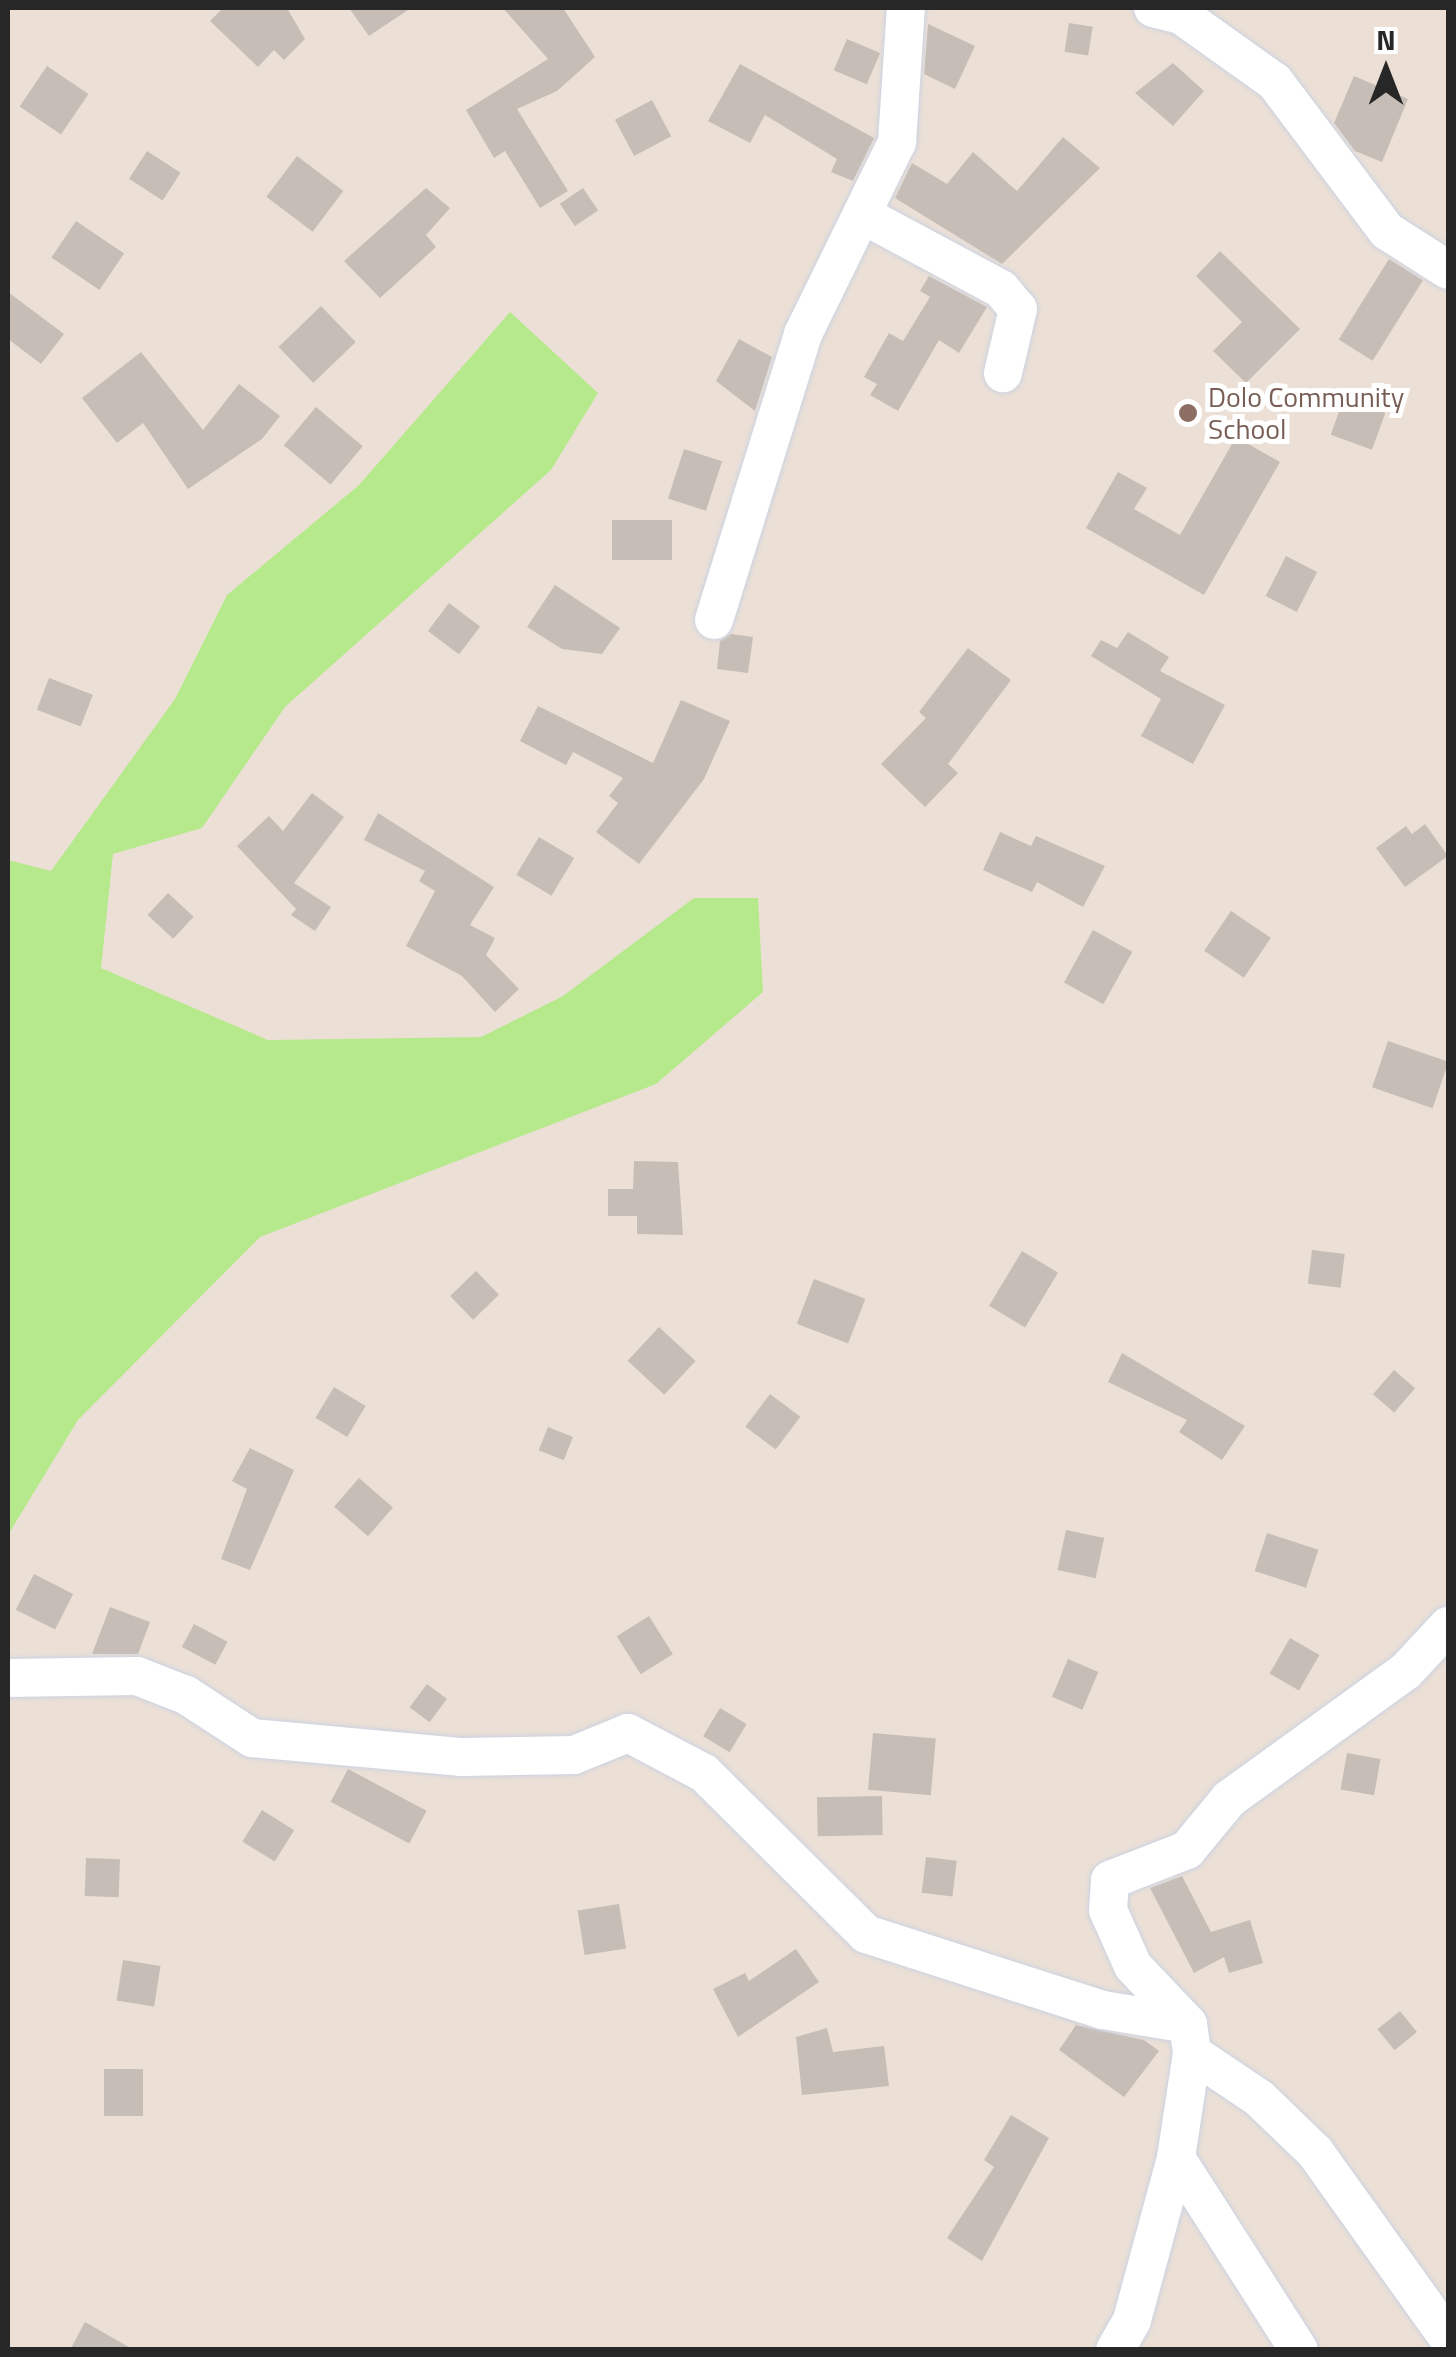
<!DOCTYPE html>
<html>
<head>
<meta charset="utf-8">
<style>
	body { margin:0 }
	#map { position:relative; width:1456px; height:2357px; overflow:hidden; background:#ece0d6; font-family:"Titillium Web",sans-serif }
	div>[style] { position:absolute }
	[style*='--x'] { left:calc(var(--x)*1px); top:calc(var(--y)*1px); width:calc(var(--w)*1px); rotate:calc(var(--a)*1deg) }
	.green>* { inset:0; background:#b6e98b }
	.building>* { inset:0; background:#c6bdb6; transform-origin:0 0 }
	.roads { filter:drop-shadow(0 0 2px #cbd2e2) drop-shadow(0 0 2px #cbd2e2) }
	.street>* { height:38px; margin:-19px; padding:0 19px; transform-origin:19px; border-radius:19px; background:#fff }
	.dots>* { width:28px; height:28px; translate:-50% -50%; box-sizing:border-box; border:5px solid #fff; border-radius:50% }
	span { translate:-50% -50%; white-space:nowrap; text-align:center; line-height:1.15; -webkit-text-stroke:10px #fff; paint-order:stroke }
	.education-label { font-size:28px; color:#785e54 }
	.left { translate:0 -50%; text-align:left }
	.frame { position:absolute; inset:0; border:10px solid #272727; pointer-events:none }
	.north { position:absolute; left:1336px; top:20px; width:100px; height:100px; -webkit-text-stroke:8px #fff; paint-order:stroke; rotate:0deg; font-size:28px; font-weight:700; line-height:40px; text-align:center; color:#272727 }
	.north::after { content:''; display:block; margin:auto; width:35px; height:45px; background:#272727; clip-path:polygon(50% 0,100% 100%,50% 72%,0 100%) }
</style>
</head>
<body>
<div id="map">
	<div class="green">
		<div style="clip-path:polygon(510px 312px,598px 393px,551px 470px,285px 707px,202px 828px,113px 854px,101px 968px,268px 1040px,481px 1037px,563px 996px,694px 898px,758px 898px,763px 992px,656px 1084px,260px 1237px,78px 1420px,8px 1535px,8px 860px,51px 871px,175px 699px,227px 595px,359px 485px)"></div>
	</div>
	<div class="building">
		<div style="clip-path:polygon(223px 8px,287px 8px,305px 39px,284px 60px,274px 50px,258px 67px,210px 21px)"></div>
		<div style="clip-path:polygon(349px 8px,411px 8px,369px 36px)"></div>
		<div style="clip-path:polygon(503px 8px,563px 8px,595px 57px,557px 91px,517px 109px,568px 191px,540px 208px,505px 151px,494px 158px,466px 110px,548px 59px)"></div>
		<div style="left:1069px;top:23px;width:24px;height:29px;rotate:9deg"></div>
		<div style="clip-path:polygon(928px 24px,975px 46px,955px 89px,924px 74px)"></div>
		<div style="left:847px;top:39px;width:36px;height:34px;rotate:23deg"></div>
		<div style="clip-path:polygon(1173px 63px,1204px 91px,1173px 126px,1135px 93px)"></div>
		<div style="clip-path:polygon(740px 64px,874px 138px,853px 181px,831px 172px,837px 159px,765px 115px,750px 143px,708px 121px)"></div>
		<div style="left:47px;top:66px;width:50px;height:49px;rotate:34deg"></div>
		<div style="clip-path:polygon(1354px 76px,1408px 99px,1382px 162px,1355px 151px,1334px 123px)"></div>
		<div style="left:652px;top:100px;width:41px;height:42px;rotate:62deg"></div>
		<div style="clip-path:polygon(1063px 137px,1100px 168px,1002px 264px,895px 198px,912px 163px,947px 184px,973px 152px,1017px 191px)"></div>
		<div style="left:147px;top:151px;width:40px;height:33px;rotate:33deg"></div>
		<div style="left:297px;top:156px;width:58px;height:51px;rotate:37deg"></div>
		<div style="clip-path:polygon(426px 188px,450px 208px,426px 235px,436px 247px,380px 298px,344px 261px)"></div>
		<div style="left:583px;top:188px;width:27px;height:28px;rotate:56deg"></div>
		<div style="left:76px;top:221px;width:58px;height:44px;rotate:34deg"></div>
		<div style="clip-path:polygon(1220px 251px,1300px 329px,1246px 383px,1213px 351px,1242px 322px,1196px 276px)"></div>
		<div style="left:1389px;top:259px;width:40px;height:95px;rotate:32deg"></div>
		<div style="clip-path:polygon(929px 276px,987px 307px,959px 353px,939px 340px,898px 411px,870px 395px,877px 384px,864px 377px,889px 333px,903px 341px,930px 297px,920px 291px)"></div>
		<div style="clip-path:polygon(8px 292px,64px 334px,41px 364px,8px 339px)"></div>
		<div style="left:321px;top:306px;width:50px;height:59px;rotate:46deg"></div>
		<div style="clip-path:polygon(739px 339px,772px 357px,755px 411px,716px 381px)"></div>
		<div style="clip-path:polygon(141px 352px,203px 430px,239px 384px,280px 416px,262px 439px,188px 489px,143px 423px,117px 443px,82px 398px)"></div>
		<div style="left:1344px;top:398px;width:44px;height:39px;rotate:20deg"></div>
		<div style="left:316px;top:407px;width:61px;height:50px;rotate:40deg"></div>
		<div style="clip-path:polygon(1236px 437px,1280px 462px,1204px 595px,1086px 528px,1118px 472px,1147px 488px,1134px 509px,1180px 535px)"></div>
		<div style="left:684px;top:449px;width:40px;height:52px;rotate:18deg"></div>
		<div style="left:612px;top:520px;width:60px;height:40px"></div>
		<div style="left:1286px;top:556px;width:35px;height:45px;rotate:27deg"></div>
		<div style="clip-path:polygon(555px 585px,620px 628px,602px 654px,562px 649px,527px 627px)"></div>
		<div style="left:449px;top:603px;width:39px;height:35px;rotate:37deg"></div>
		<div style="clip-path:polygon(1128px 632px,1169px 657px,1160px 671px,1225px 705px,1193px 764px,1141px 736px,1161px 699px,1091px 656px,1101px 640px,1117px 648px)"></div>
		<div style="clip-path:polygon(731px 634px,753px 637px,748px 673px,717px 669px,720px 641px)"></div>
		<div style="clip-path:polygon(968px 648px,1011px 680px,948px 764px,958px 773px,925px 807px,881px 764px,926px 718px,919px 712px)"></div>
		<div style="left:49px;top:678px;width:47px;height:34px;rotate:21deg"></div>
		<div style="clip-path:polygon(681px 700px,730px 721px,704px 779px,639px 864px,596px 832px,618px 803px,609px 796px,623px 778px,573px 752px,566px 765px,520px 741px,538px 706px,653px 763px)"></div>
		<div style="clip-path:polygon(312px 793px,344px 817px,294px 883px,331px 907px,315px 931px,291px 915px,296px 909px,237px 846px,269px 816px,283px 831px)"></div>
		<div style="clip-path:polygon(378px 813px,494px 887px,470px 925px,495px 938px,486px 955px,519px 989px,495px 1012px,462px 976px,406px 946px,435px 891px,419px 881px,425px 871px,364px 840px)"></div>
		<div style="clip-path:polygon(1425px 824px,1448px 856px,1405px 887px,1376px 848px,1406px 826px,1412px 834px)"></div>
		<div style="clip-path:polygon(1000px 832px,1031px 846px,1036px 836px,1105px 866px,1083px 907px,1037px 882px,1032px 892px,983px 870px)"></div>
		<div style="left:539px;top:837px;width:41px;height:44px;rotate:31deg"></div>
		<div style="left:168px;top:893px;width:35px;height:30px;rotate:43deg"></div>
		<div style="left:1231px;top:911px;width:48px;height:48px;rotate:34deg"></div>
		<div style="left:1093px;top:930px;width:45px;height:60px;rotate:29deg"></div>
		<div style="left:1388px;top:1041px;width:64px;height:49px;rotate:19deg"></div>
		<div style="clip-path:polygon(634px 1161px,678px 1162px,683px 1235px,637px 1234px,637px 1216px,608px 1216px,608px 1189px,633px 1189px)"></div>
		<div style="left:1312px;top:1250px;width:33px;height:34px;rotate:7deg"></div>
		<div style="left:1022px;top:1251px;width:42px;height:64px;rotate:31deg"></div>
		<div style="left:476px;top:1271px;width:33px;height:36px;rotate:46deg"></div>
		<div style="left:814px;top:1279px;width:55px;height:48px;rotate:21deg"></div>
		<div style="left:659px;top:1327px;width:50px;height:46px;rotate:43deg"></div>
		<div style="clip-path:polygon(1122px 1353px,1245px 1426px,1222px 1460px,1179px 1432px,1187px 1420px,1108px 1382px)"></div>
		<div style="left:1394px;top:1370px;width:28px;height:32px;rotate:41deg"></div>
		<div style="left:334px;top:1387px;width:37px;height:36px;rotate:31deg"></div>
		<div style="left:770px;top:1394px;width:38px;height:41px;rotate:37deg"></div>
		<div style="left:548px;top:1427px;width:27px;height:25px;rotate:22deg"></div>
		<div style="clip-path:polygon(250px 1448px,294px 1470px,250px 1570px,221px 1559px,247px 1489px,232px 1481px)"></div>
		<div style="left:359px;top:1478px;width:45px;height:38px;rotate:41deg"></div>
		<div style="left:1066px;top:1530px;width:39px;height:41px;rotate:12deg"></div>
		<div style="left:1267px;top:1533px;width:54px;height:40px;rotate:18deg"></div>
		<div style="left:34px;top:1574px;width:44px;height:40px;rotate:27deg"></div>
		<div style="clip-path:polygon(110px 1607px,150px 1622px,138px 1654px,92px 1654px)"></div>
		<div style="left:649px;top:1616px;width:45px;height:38px;rotate:58deg"></div>
		<div style="left:194px;top:1624px;width:38px;height:26px;rotate:28deg"></div>
		<div style="left:1290px;top:1638px;width:34px;height:41px;rotate:30deg"></div>
		<div style="left:1068px;top:1659px;width:33px;height:41px;rotate:23deg"></div>
		<div style="left:427px;top:1684px;width:25px;height:29px;rotate:37deg"></div>
		<div style="left:720px;top:1708px;width:31px;height:33px;rotate:31deg"></div>
		<div style="left:873px;top:1733px;width:63px;height:57px;rotate:5deg"></div>
		<div style="left:1347px;top:1753px;width:34px;height:37px;rotate:10deg"></div>
		<div style="left:348px;top:1769px;width:89px;height:37px;rotate:28deg"></div>
		<div style="left:882px;top:1796px;width:39px;height:65px;rotate:89deg"></div>
		<div style="left:262px;top:1810px;width:38px;height:37px;rotate:32deg"></div>
		<div style="left:926px;top:1857px;width:31px;height:36px;rotate:7deg"></div>
		<div style="left:86px;top:1858px;width:34px;height:38px;rotate:2deg"></div>
		<div style="clip-path:polygon(1182px 1876px,1211px 1932px,1250px 1920px,1263px 1963px,1229px 1973px,1224px 1957px,1194px 1973px,1150px 1888px)"></div>
		<div style="left:619px;top:1904px;width:45px;height:42px;rotate:81deg"></div>
		<div style="clip-path:polygon(796px 1949px,819px 1982px,738px 2037px,713px 1989px,745px 1973px,749px 1981px)"></div>
		<div style="left:123px;top:1960px;width:38px;height:41px;rotate:9deg"></div>
		<div style="left:1400px;top:2011px;width:27px;height:29px;rotate:51deg"></div>
		<div style="clip-path:polygon(1076px 2025px,1144px 2040px,1159px 2051px,1124px 2097px,1059px 2050px)"></div>
		<div style="clip-path:polygon(827px 2028px,833px 2052px,884px 2046px,889px 2086px,802px 2095px,796px 2037px)"></div>
		<div style="left:104px;top:2069px;width:39px;height:47px"></div>
		<div style="clip-path:polygon(1011px 2115px,1049px 2138px,982px 2261px,947px 2238px,994px 2167px,984px 2160px)"></div>
		<div style="clip-path:polygon(85px 2322px,134px 2350px,70px 2350px)"></div>
	</div>
	<div class="roads">
		<div class="street">
			<div style="--x:1153;--y:8;--w:29;--a:14"></div>
			<div style="--x:1181;--y:15;--w:115;--a:35.5"></div>
			<div style="--x:1275;--y:82;--w:186;--a:53.1"></div>
			<div style="--x:1387;--y:231;--w:72;--a:32.6"></div>
			<div style="--x:863;--y:215;--w:157;--a:28.2"></div>
			<div style="--x:1001;--y:289;--w:26;--a:50"></div>
			<div style="--x:1018;--y:309;--w:66;--a:103.2"></div>
			<div style="--x:714;--y:620;--w:300;--a:-72.7"></div>
			<div style="--x:803;--y:334;--w:214;--a:-63.9"></div>
			<div style="--x:897;--y:142;--w:134;--a:-86.2"></div>
			<div style="--x:8;--y:1678;--w:129;--a:-0.9"></div>
			<div style="--x:137;--y:1676;--w:53;--a:21.2"></div>
			<div style="--x:186;--y:1695;--w:79;--a:33.1"></div>
			<div style="--x:252;--y:1738;--w:211;--a:5.2"></div>
			<div style="--x:462;--y:1757;--w:112;--a:-1"></div>
			<div style="--x:574;--y:1755;--w:58;--a:-22.2"></div>
			<div style="--x:628;--y:1733;--w:86;--a:27.8"></div>
			<div style="--x:704;--y:1773;--w:228;--a:44.8"></div>
			<div style="--x:866;--y:1934;--w:249;--a:17.8"></div>
			<div style="--x:1103;--y:2010;--w:86;--a:9.4"></div>
			<div style="--x:1188;--y:2024;--w:29;--a:82"></div>
			<div style="--x:1192;--y:2053;--w:81;--a:33.9"></div>
			<div style="--x:1259;--y:2098;--w:78;--a:44"></div>
			<div style="--x:1315;--y:2152;--w:229;--a:54.4"></div>
			<div style="--x:1188;--y:2024;--w:80;--a:-133.5"></div>
			<div style="--x:1133;--y:1966;--w:61;--a:-114.1"></div>
			<div style="--x:1108;--y:1910;--w:30;--a:-86"></div>
			<div style="--x:1110;--y:1880;--w:83;--a:-21.3"></div>
			<div style="--x:1187;--y:1850;--w:66;--a:-50.5"></div>
			<div style="--x:1229;--y:1799;--w:218;--a:-35.9"></div>
			<div style="--x:1406;--y:1671;--w:62;--a:-47"></div>
			<div style="--x:1192;--y:2053;--w:106;--a:98.7"></div>
			<div style="--x:1176;--y:2158;--w:228;--a:57.4"></div>
			<div style="--x:1115;--y:2350;--w:34;--a:-60"></div>
			<div style="--x:1132;--y:2320;--w:168;--a:-74.8"></div>
		</div>
	</div>
	<div class="dots">
		<div style="left:1188px;top:413px;background:#8d6e63"></div>
	</div>
	<div class="education-label">
		<span class="left" style="left:1208px;top:413px">Dolo Community<br>School</span>
	</div>
	<div class="frame"></div>
	<div class="north">N</div>
</div>
</body>
</html>
